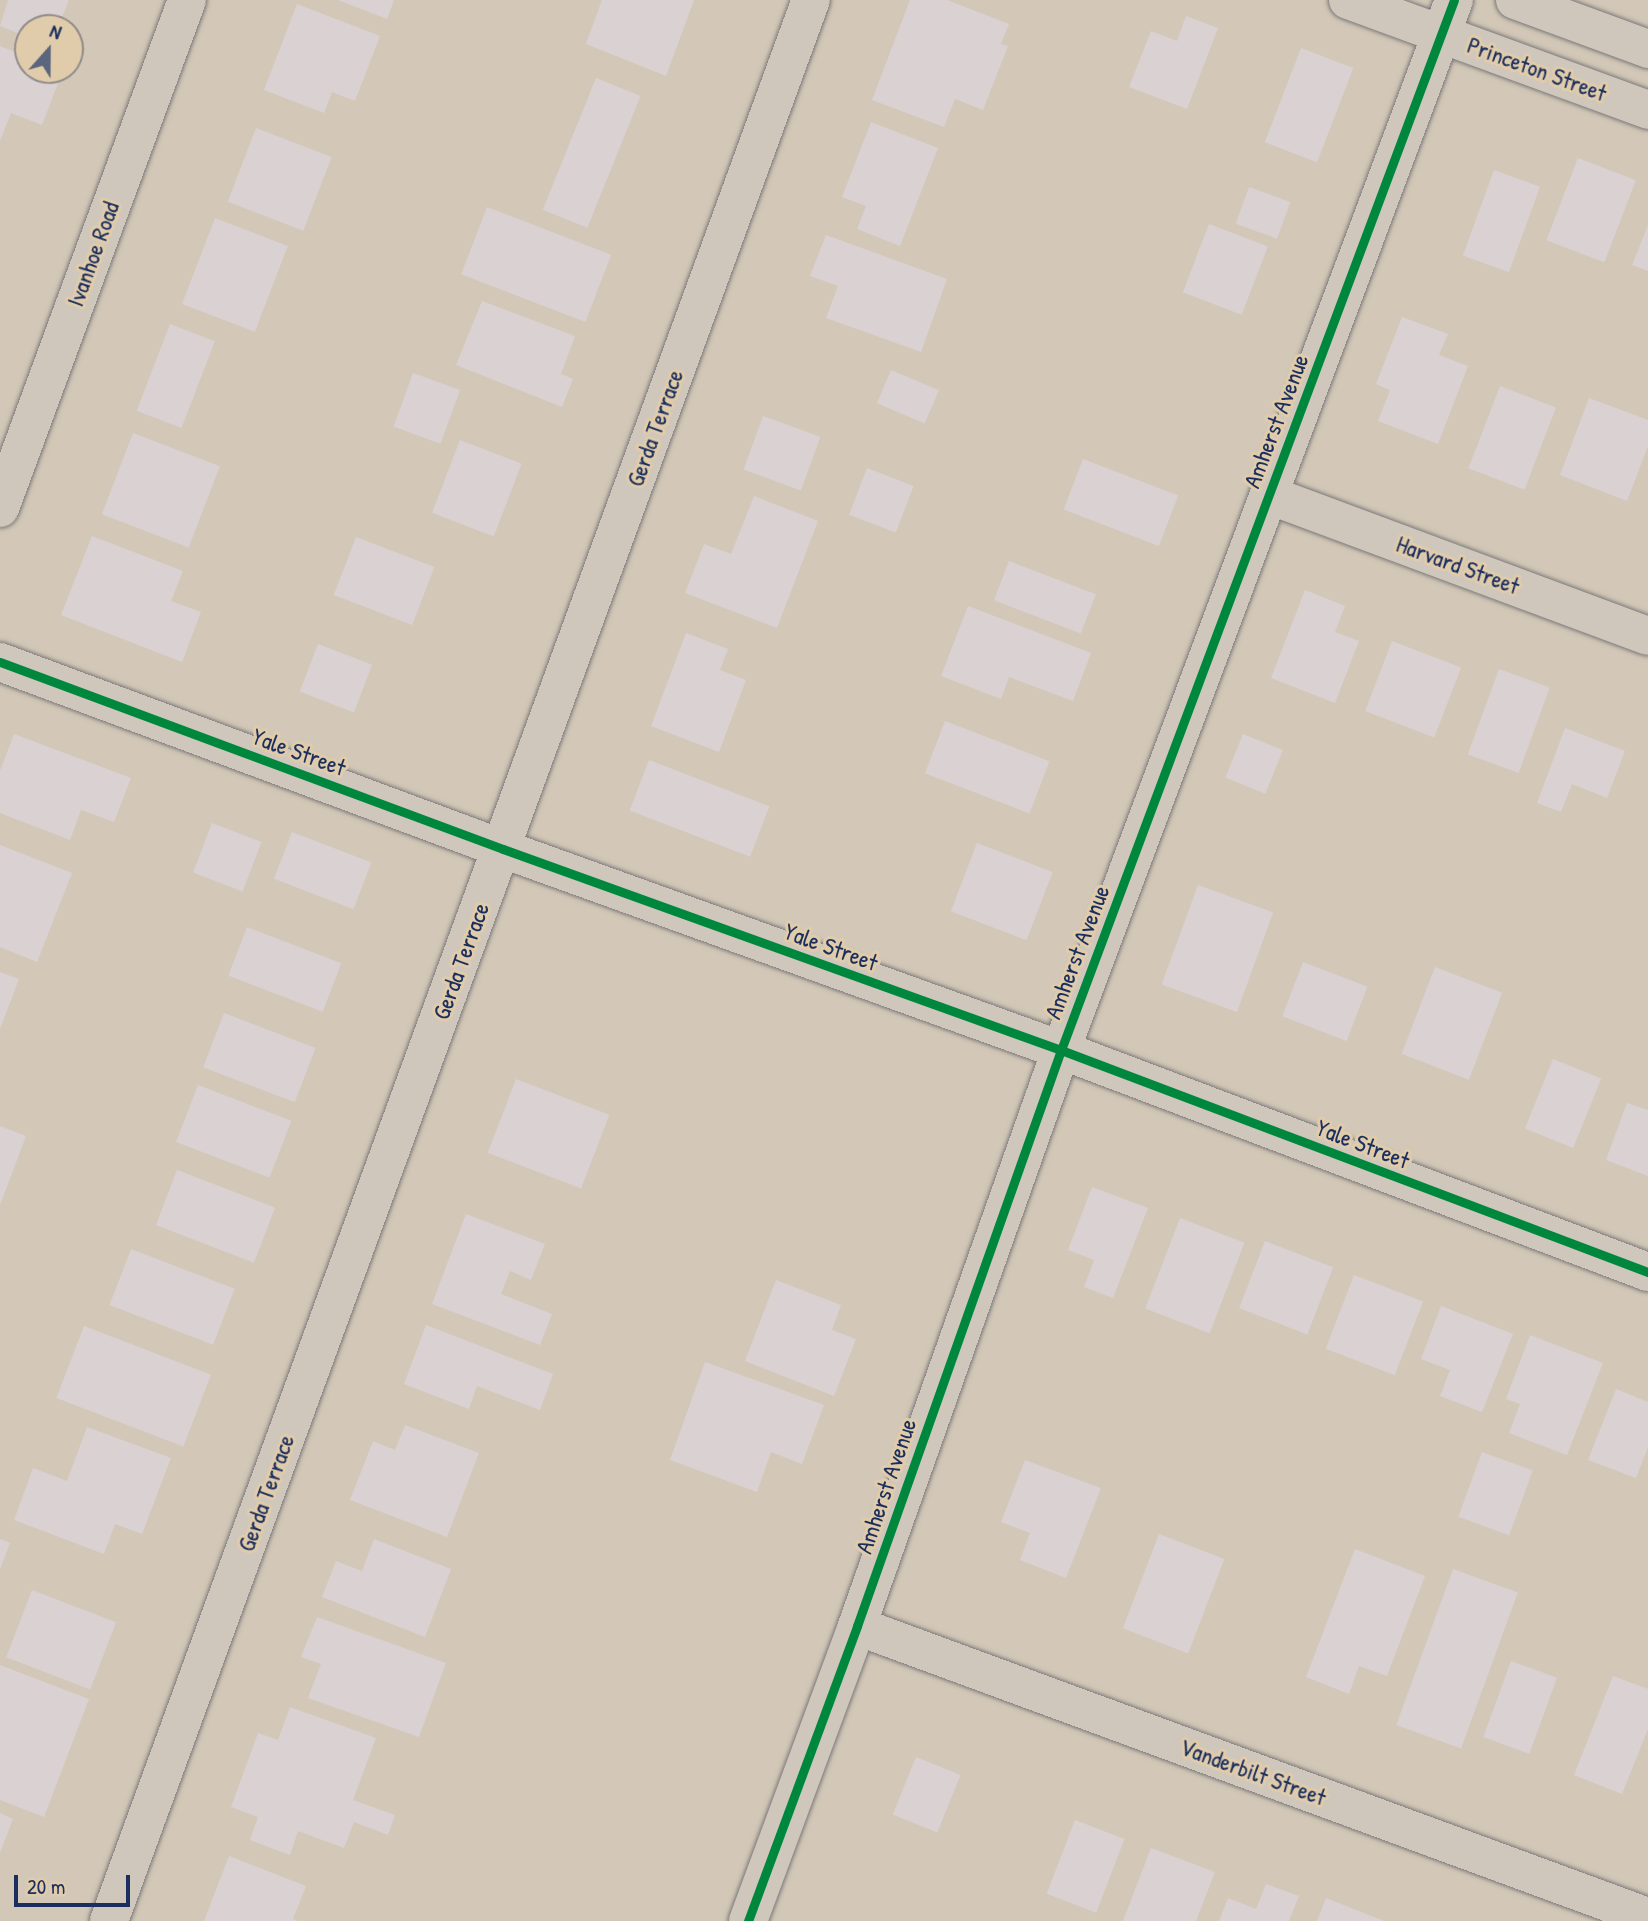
<!DOCTYPE html>
<html>
<head>
<meta charset="utf-8">
<style>
	body { margin:0 }
	#map { position:relative; width:1648px; height:1921px; overflow:hidden; background:#d3c8b7; font-family:"Patrick Hand",sans-serif }
	div>[style] { position:absolute }
	[style*='--x'] { left:calc(var(--x)*1px); top:calc(var(--y)*1px); width:calc(var(--w)*1px); rotate:calc(var(--a)*1deg) }
	.building>* { inset:0; background:#dad1d3; transform-origin:0 0 }
	.roads { filter:drop-shadow(0 0 2px #7a797a) drop-shadow(0 0 2px #7a797a) }
	.street>* { height:38px; margin:-19px; padding:0 19px; transform-origin:19px; border-radius:19px; background:#cfc7bb }
	.secondary>* { height:38px; margin:-19px; padding:0 19px; transform-origin:19px; border-radius:19px; background:#cfc7bb }
	.cycleway>* { height:9px; margin:-4.5px; padding:0 4.5px; transform-origin:4.5px; border-radius:4.5px; background:#00873e }
	span { translate:-50% -50%; white-space:nowrap; text-align:center; line-height:1.15; -webkit-text-stroke:6px #e0cbaa; paint-order:stroke }
	.street-label { font-size:24px; color:#1b2f5e }
	.north { position:absolute; left:14px; top:14px; width:70px; height:70px; box-sizing:border-box; background:#e0cbaa; border:2px solid #918d8c; border-radius:50%; rotate:21deg; font-size:19px; font-weight:700; line-height:28px; text-align:center; color:#1b2f5e }
	.north::after { content:''; display:block; margin:auto; width:24px; height:32px; background:#5b657d; clip-path:polygon(50% 0,100% 100%,50% 72%,0 100%) }
	.scale { position:absolute; left:14px; top:1875px; width:116px; height:32px; box-sizing:border-box; border:4px solid #1b2f5e; border-top:0; padding-left:9px; font-size:21px; line-height:24px; white-space:nowrap; color:#1b2f5e; -webkit-text-stroke:5px #e0cbaa; paint-order:stroke }
</style>
</head>
<body>
<div id="map">
	<div class="building">
		<div style="clip-path:polygon(8px 0,69px 0,58px 28px,28px 28px,28px 37px,0 26px)"></div>
		<div style="clip-path:polygon(338px 0,394px 0,387px 19px)"></div>
		<div style="clip-path:polygon(602px 0,694px 0,666px 76px,586px 44px)"></div>
		<div style="clip-path:polygon(910px 0,947px 0,1009px 24px,1001px 44px,1008px 46px,983px 110px,955px 99px,944px 127px,872px 100px)"></div>
		<div style="clip-path:polygon(297px 4px,380px 36px,355px 101px,332px 92px,324px 113px,264px 90px)"></div>
		<div style="clip-path:polygon(1186px 16px,1218px 28px,1187px 109px,1129px 87px,1151px 31px,1177px 41px)"></div>
		<div style="clip-path:polygon(0 46px,28px 57px,28px 70px,63px 70px,42px 125px,11px 113px,0 141px)"></div>
		<div style="left:1301px;top:48px;width:56px;height:101px;rotate:21deg"></div>
		<div style="left:596px;top:78px;width:48px;height:142px;rotate:22deg"></div>
		<div style="clip-path:polygon(871px 122px,938px 148px,900px 246px,857px 229px,866px 206px,842px 197px)"></div>
		<div style="left:256px;top:128px;width:81px;height:79px;rotate:21deg"></div>
		<div style="left:1578px;top:158px;width:62px;height:88px;rotate:21deg"></div>
		<div style="left:1494px;top:170px;width:49px;height:91px;rotate:20deg"></div>
		<div style="left:1249px;top:187px;width:44px;height:39px;rotate:20deg"></div>
		<div style="left:487px;top:207px;width:133px;height:72px;rotate:21deg"></div>
		<div style="left:215px;top:218px;width:78px;height:92px;rotate:21deg"></div>
		<div style="left:1209px;top:224px;width:63px;height:73px;rotate:21deg"></div>
		<div style="clip-path:polygon(1648px 225px,1648px 271px,1632px 265px)"></div>
		<div style="clip-path:polygon(826px 235px,947px 279px,921px 352px,826px 318px,838px 286px,810px 276px)"></div>
		<div style="clip-path:polygon(482px 301px,575px 336px,561px 374px,573px 379px,562px 407px,456px 365px)"></div>
		<div style="clip-path:polygon(1402px 317px,1448px 334px,1439px 355px,1468px 366px,1438px 444px,1378px 421px,1390px 390px,1376px 384px)"></div>
		<div style="left:170px;top:324px;width:48px;height:93px;rotate:21deg"></div>
		<div style="left:891px;top:370px;width:52px;height:36px;rotate:23deg"></div>
		<div style="left:413px;top:373px;width:50px;height:57px;rotate:20deg"></div>
		<div style="left:1500px;top:386px;width:60px;height:88px;rotate:21deg"></div>
		<div style="clip-path:polygon(1589px 398px,1648px 420px,1648px 446px,1627px 501px,1560px 475px)"></div>
		<div style="left:763px;top:416px;width:61px;height:57px;rotate:20deg"></div>
		<div style="left:133px;top:433px;width:93px;height:87px;rotate:21deg"></div>
		<div style="left:460px;top:440px;width:66px;height:78px;rotate:21deg"></div>
		<div style="left:1083px;top:459px;width:102px;height:54px;rotate:21deg"></div>
		<div style="left:867px;top:468px;width:50px;height:50px;rotate:21deg"></div>
		<div style="clip-path:polygon(754px 496px,818px 521px,777px 628px,685px 593px,704px 544px,731px 554px)"></div>
		<div style="clip-path:polygon(92px 536px,183px 571px,171px 601px,201px 612px,182px 662px,61px 615px)"></div>
		<div style="left:356px;top:537px;width:84px;height:62px;rotate:21deg"></div>
		<div style="left:1009px;top:561px;width:93px;height:42px;rotate:21deg"></div>
		<div style="clip-path:polygon(1305px 590px,1345px 606px,1335px 632px,1359px 641px,1335px 703px,1271px 678px)"></div>
		<div style="clip-path:polygon(968px 606px,1091px 653px,1073px 701px,1009px 677px,1001px 699px,941px 676px)"></div>
		<div style="clip-path:polygon(686px 633px,728px 649px,720px 670px,746px 680px,719px 752px,651px 726px)"></div>
		<div style="left:1392px;top:641px;width:74px;height:75px;rotate:21deg"></div>
		<div style="left:318px;top:644px;width:58px;height:51px;rotate:21deg"></div>
		<div style="left:1499px;top:669px;width:54px;height:91px;rotate:20deg"></div>
		<div style="left:945px;top:721px;width:112px;height:56px;rotate:21deg"></div>
		<div style="clip-path:polygon(1565px 728px,1625px 751px,1607px 798px,1572px 784px,1561px 812px,1537px 803px)"></div>
		<div style="clip-path:polygon(14px 734px,131px 778px,114px 822px,81px 810px,70px 840px,0 813px,0 771px)"></div>
		<div style="left:1243px;top:734px;width:43px;height:47px;rotate:22deg"></div>
		<div style="left:649px;top:760px;width:129px;height:54px;rotate:21deg"></div>
		<div style="left:212px;top:823px;width:53px;height:53px;rotate:21deg"></div>
		<div style="left:292px;top:832px;width:85px;height:50px;rotate:21deg"></div>
		<div style="left:977px;top:843px;width:81px;height:73px;rotate:21deg"></div>
		<div style="clip-path:polygon(0 845px,72px 873px,37px 962px,0 947px)"></div>
		<div style="left:1198px;top:885px;width:80px;height:106px;rotate:20deg"></div>
		<div style="left:247px;top:927px;width:101px;height:52px;rotate:21deg"></div>
		<div style="left:1303px;top:962px;width:69px;height:58px;rotate:21deg"></div>
		<div style="left:1435px;top:967px;width:72px;height:93px;rotate:21deg"></div>
		<div style="clip-path:polygon(0 972px,19px 979px,0 1029px)"></div>
		<div style="left:224px;top:1013px;width:98px;height:58px;rotate:21deg"></div>
		<div style="left:1553px;top:1059px;width:52px;height:75px;rotate:22deg"></div>
		<div style="left:516px;top:1079px;width:100px;height:79px;rotate:21deg"></div>
		<div style="left:198px;top:1085px;width:100px;height:61px;rotate:21deg"></div>
		<div style="clip-path:polygon(1627px 1103px,1648px 1110px,1648px 1176px,1606px 1160px)"></div>
		<div style="clip-path:polygon(0 1126px,26px 1136px,0 1205px)"></div>
		<div style="left:177px;top:1170px;width:105px;height:59px;rotate:21deg"></div>
		<div style="clip-path:polygon(1092px 1187px,1148px 1208px,1113px 1298px,1084px 1287px,1094px 1260px,1068px 1250px)"></div>
		<div style="clip-path:polygon(466px 1214px,545px 1244px,531px 1280px,510px 1271px,501px 1294px,552px 1314px,540px 1345px,432px 1304px)"></div>
		<div style="left:1180px;top:1218px;width:69px;height:97px;rotate:21deg"></div>
		<div style="left:1265px;top:1241px;width:73px;height:72px;rotate:21deg"></div>
		<div style="left:131px;top:1249px;width:111px;height:60px;rotate:21deg"></div>
		<div style="left:1354px;top:1275px;width:74px;height:79px;rotate:21deg"></div>
		<div style="clip-path:polygon(776px 1280px,841px 1305px,832px 1330px,856px 1339px,834px 1396px,745px 1361px)"></div>
		<div style="clip-path:polygon(1441px 1306px,1513px 1334px,1482px 1412px,1440px 1396px,1450px 1370px,1421px 1359px)"></div>
		<div style="clip-path:polygon(426px 1325px,553px 1374px,540px 1410px,477px 1386px,469px 1409px,404px 1384px)"></div>
		<div style="left:84px;top:1326px;width:136px;height:77px;rotate:21deg"></div>
		<div style="clip-path:polygon(1530px 1335px,1603px 1363px,1567px 1455px,1509px 1433px,1520px 1404px,1506px 1399px)"></div>
		<div style="clip-path:polygon(705px 1362px,824px 1405px,802px 1464px,771px 1452px,757px 1492px,670px 1460px)"></div>
		<div style="clip-path:polygon(1616px 1389px,1648px 1402px,1648px 1447px,1636px 1478px,1588px 1460px)"></div>
		<div style="clip-path:polygon(405px 1425px,479px 1453px,447px 1537px,350px 1500px,373px 1441px,395px 1450px)"></div>
		<div style="clip-path:polygon(87px 1427px,171px 1458px,142px 1534px,115px 1524px,104px 1554px,14px 1520px,33px 1468px,67px 1481px)"></div>
		<div style="left:1482px;top:1452px;width:54px;height:69px;rotate:20deg"></div>
		<div style="clip-path:polygon(1025px 1460px,1101px 1488px,1066px 1578px,1020px 1560px,1030px 1533px,1001px 1522px)"></div>
		<div style="left:1159px;top:1534px;width:70px;height:101px;rotate:21deg"></div>
		<div style="clip-path:polygon(0 1539px,10px 1543px,0 1569px)"></div>
		<div style="clip-path:polygon(374px 1539px,451px 1569px,425px 1637px,322px 1597px,336px 1561px,362px 1571px)"></div>
		<div style="clip-path:polygon(1355px 1549px,1425px 1576px,1387px 1676px,1359px 1666px,1349px 1694px,1306px 1677px)"></div>
		<div style="left:1453px;top:1569px;width:69px;height:166px;rotate:20deg"></div>
		<div style="left:32px;top:1590px;width:90px;height:72px;rotate:21deg"></div>
		<div style="clip-path:polygon(317px 1617px,446px 1663px,419px 1737px,308px 1698px,321px 1664px,301px 1657px)"></div>
		<div style="left:1511px;top:1661px;width:49px;height:81px;rotate:20deg"></div>
		<div style="clip-path:polygon(0 1665px,89px 1699px,44px 1817px,0 1800px)"></div>
		<div style="clip-path:polygon(1613px 1676px,1648px 1689px,1648px 1729px,1622px 1794px,1574px 1775px)"></div>
		<div style="clip-path:polygon(290px 1707px,376px 1738px,353px 1800px,395px 1815px,388px 1835px,354px 1822px,344px 1848px,298px 1831px,290px 1855px,250px 1840px,258px 1817px,231px 1807px,258px 1733px,278px 1740px)"></div>
		<div style="left:916px;top:1757px;width:48px;height:62px;rotate:22deg"></div>
		<div style="clip-path:polygon(0 1813px,13px 1819px,0 1853px)"></div>
		<div style="left:1075px;top:1820px;width:53px;height:79px;rotate:21deg"></div>
		<div style="clip-path:polygon(1151px 1848px,1215px 1872px,1196px 1921px,1123px 1921px)"></div>
		<div style="clip-path:polygon(229px 1856px,306px 1886px,293px 1919px,298px 1921px,204px 1921px)"></div>
		<div style="clip-path:polygon(1266px 1884px,1299px 1896px,1289px 1921px,1219px 1921px,1228px 1898px,1256px 1909px)"></div>
		<div style="clip-path:polygon(1326px 1898px,1384px 1921px,1317px 1921px)"></div>
	</div>
	<div class="roads">
		<div class="street">
			<div style="--x:1269;--y:495;--w:404;--a:20.4"></div>
			<div style="--x:0;--y:508;--w:541;--a:-69.79"></div>
			<div style="--x:0;--y:662;--w:537;--a:20.39"></div>
			<div style="--x:503;--y:849;--w:593;--a:19.81"></div>
			<div style="--x:1061;--y:1050;--w:628;--a:20.72"></div>
			<div style="--x:857;--y:1626;--w:843;--a:20.2"></div>
			<div style="--x:109;--y:1921;--w:2045;--a:-69.93"></div>
			<div style="--x:748;--y:1921;--w:314;--a:-69.7"></div>
			<div style="--x:857;--y:1626;--w:611;--a:-70.5"></div>
			<div style="--x:1061;--y:1050;--w:1121;--a:-69.48"></div>
		</div>
		<div class="secondary">
			<div style="--x:1348;--y:0;--w:320;--a:20.1"></div>
			<div style="--x:1515;--y:0;--w:142;--a:20.2"></div>
		</div>
	</div>
	<div class="cycleway">
		<div style="--x:0;--y:662;--w:537;--a:20.39"></div>
		<div style="--x:503;--y:849;--w:593;--a:19.81"></div>
		<div style="--x:1061;--y:1050;--w:628;--a:20.72"></div>
		<div style="--x:748;--y:1921;--w:314;--a:-69.7"></div>
		<div style="--x:857;--y:1626;--w:611;--a:-70.5"></div>
		<div style="--x:1061;--y:1050;--w:1121;--a:-69.48"></div>
	</div>
	<div class="street-label">
		<span style="left:1537px;top:69px;rotate:20deg">Princeton Street</span>
		<span style="left:93px;top:254px;rotate:-70deg">Ivanhoe Road</span>
		<span style="left:1276px;top:421px;rotate:-69deg">Amherst Avenue</span>
		<span style="left:655px;top:428px;rotate:-70deg">Gerda Terrace</span>
		<span style="left:1458px;top:565px;rotate:20deg">Harvard Street</span>
		<span style="left:299px;top:752px;rotate:20deg">Yale Street</span>
		<span style="left:831px;top:947px;rotate:20deg">Yale Street</span>
		<span style="left:1077px;top:952px;rotate:-69deg">Amherst Avenue</span>
		<span style="left:461px;top:961px;rotate:-70deg">Gerda Terrace</span>
		<span style="left:1363px;top:1144px;rotate:21deg">Yale Street</span>
		<span style="left:886px;top:1486px;rotate:-71deg">Amherst Avenue</span>
		<span style="left:266px;top:1493px;rotate:-70deg">Gerda Terrace</span>
		<span style="left:1253px;top:1772px;rotate:20deg">Vanderbilt Street</span>
	</div>
	<div class="north">N</div>
	<div class="scale">20 m</div>
</div>
</body>
</html>
